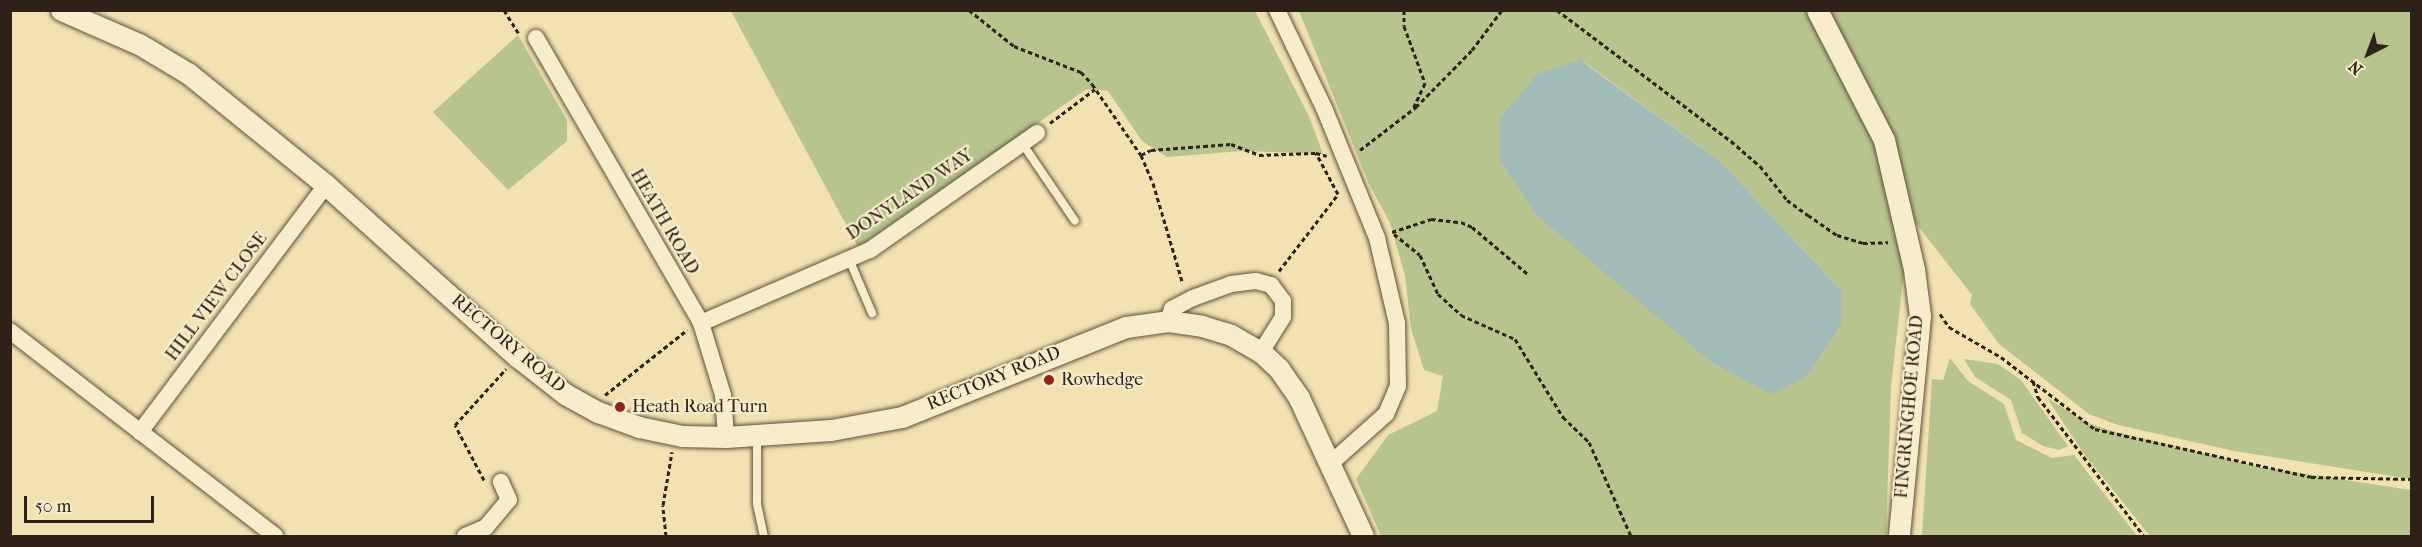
<!DOCTYPE html>
<html>
<head>
<meta charset="utf-8">
<style>
	body { margin:0 }
	#map { position:relative; width:2422px; height:547px; overflow:hidden; background:#f3e2b1; font-family:"IM FELL French Canon",serif }
	div>[style] { position:absolute }
	[style*='--x'] { left:calc(var(--x)*1px); top:calc(var(--y)*1px); width:calc(var(--w)*1px); rotate:calc(var(--a)*1deg) }
	.green>* { inset:0; background:#b8c48e }
	.water>* { inset:0; background:#a1bbb8 }
	.path>* { height:3px; margin-top:-1.5px; transform-origin:0; background:repeating-linear-gradient(90deg,#2d2118 0 4.5px,transparent 0 7.5px) }
	.roads { filter:drop-shadow(0 0 2px #5e513e) drop-shadow(0 0 2px #5e513e) }
	.service>* { height:8px; margin:-4px; padding:0 4px; transform-origin:4px; border-radius:4px; background:#f7eccc }
	.minor>* { height:16px; margin:-8px; padding:0 8px; transform-origin:8px; border-radius:8px; background:#f7eccc }
	.tertiary>* { height:21px; margin:-10.5px; padding:0 10.5px; transform-origin:10.5px; border-radius:10.5px; background:#f7eccc }
	.dots>* { width:16px; height:16px; translate:-50% -50%; box-sizing:border-box; border:3px solid #f7eccc; border-radius:50% }
	span { translate:-50% -50%; white-space:nowrap; text-align:center; line-height:1.15; -webkit-text-stroke:4.5px #f7eccc; paint-order:stroke }
	.street-label { font-size:18px; color:#2d2118 }
	.poi-label { font-size:18px; color:#2d2118 }
	.left { translate:0 -50%; text-align:left }
	.frame { position:absolute; inset:0; border:12px solid #2d2118; pointer-events:none }
	.north { position:absolute; left:2338px; top:24px; width:60px; height:60px; -webkit-text-stroke:4px #f7eccc; paint-order:stroke; rotate:222deg; font-size:16px; font-weight:700; line-height:24px; text-align:center; color:#2d2118 }
	.north::after { content:''; display:block; margin:auto; width:21px; height:27px; background:#2d2118; clip-path:polygon(50% 0,100% 100%,50% 72%,0 100%) }
	.scale { position:absolute; left:24px; top:496px; width:130px; height:27px; box-sizing:border-box; border:3px solid #2d2118; border-top:0; padding-left:8px; font-size:18px; line-height:21px; white-space:nowrap; color:#2d2118; -webkit-text-stroke:4px #f7eccc; paint-order:stroke }
</style>
</head>
<body>
<div id="map">
	<div class="green">
		<div style="clip-path:polygon(731px 11px,1255px 11px,1309px 116px,1323px 154px,1242px 151px,1167px 157px,1142px 141px,1108px 91px,1087px 89px,858px 247px)"></div>
		<div style="clip-path:polygon(evenodd,1299px 11px,2411px 11px,2411px 479px,2234px 451px,2118px 425px,2089px 414px,1999px 344px,1970px 304px,1972px 295px,1892px 193px,1905px 262px,1891px 387px,1886px 536px,1381px 536px,1356px 479px,1388px 435px,1437px 411px,1443px 376px,1424px 370px,1411px 329px,1405px 276px,1390px 223px,1369px 184px,1299px 11px,1581px 60px,1721px 162px,1841px 290px,1581px 60px)"></div>
		<div style="clip-path:polygon(518px 35px,567px 120px,567px 141px,508px 190px,433px 112px)"></div>
		<div style="clip-path:polygon(1950px 358px,1968px 381px,2004px 404px,2016px 440px,2052px 458px,2074px 455px,2137px 536px,1922px 536px,1932px 379px,1943px 380px)"></div>
		<div style="clip-path:polygon(1964px 359px,1998px 364px,2021px 380px,2068px 446px,2059px 450px,2043px 446px,2022px 433px,2011px 400px,1975px 377px)"></div>
		<div style="clip-path:polygon(2047px 398px,2086px 422px,2112px 431px,2261px 467px,2411px 490px,2411px 536px,2150px 536px,2084px 454px)"></div>
	</div>
	<div class="water">
		<div style="clip-path:polygon(1580px 60px,1721px 162px,1841px 290px,1841px 325px,1806px 377px,1771px 394px,1711px 362px,1536px 215px,1500px 161px,1500px 118px,1537px 74px)"></div>
	</div>
	<div class="path">
		<div style="--x:504;--y:10;--w:28;--a:58"></div>
		<div style="--x:969;--y:10;--w:58;--a:38.7"></div>
		<div style="--x:1014;--y:46;--w:72;--a:21.2"></div>
		<div style="--x:1081;--y:72;--w:16;--a:47"></div>
		<div style="--x:1092;--y:84;--w:86;--a:55.4"></div>
		<div style="--x:1141;--y:155;--w:30;--a:67"></div>
		<div style="--x:1153;--y:183;--w:105;--a:73.5"></div>
		<div style="--x:1404;--y:10;--w:16;--a:90"></div>
		<div style="--x:1404;--y:26;--w:61;--a:69.8"></div>
		<div style="--x:1425;--y:83;--w:29;--a:115"></div>
		<div style="--x:1557;--y:10;--w:218;--a:37"></div>
		<div style="--x:1731;--y:141;--w:38;--a:41"></div>
		<div style="--x:1760;--y:166;--w:43;--a:51.5"></div>
		<div style="--x:1787;--y:200;--w:26;--a:36"></div>
		<div style="--x:1808;--y:215;--w:35;--a:35"></div>
		<div style="--x:1837;--y:235;--w:27;--a:17"></div>
		<div style="--x:1863;--y:243;--w:25;--a:-2"></div>
		<div style="--x:1050;--y:123;--w:56;--a:-37.1"></div>
		<div style="--x:1360;--y:150;--w:71;--a:-37.5"></div>
		<div style="--x:1416;--y:107;--w:80;--a:-45.5"></div>
		<div style="--x:1472;--y:50;--w:50;--a:-53.1"></div>
		<div style="--x:1141;--y:155;--w:11;--a:-27"></div>
		<div style="--x:1151;--y:150;--w:80;--a:-4.3"></div>
		<div style="--x:1231;--y:144;--w:30;--a:21"></div>
		<div style="--x:1259;--y:155;--w:56;--a:-2"></div>
		<div style="--x:1392;--y:232;--w:41;--a:-18.4"></div>
		<div style="--x:1431;--y:219;--w:30;--a:6"></div>
		<div style="--x:1461;--y:222;--w:12;--a:24"></div>
		<div style="--x:1472;--y:227;--w:75;--a:40.1"></div>
		<div style="--x:1394;--y:234;--w:33;--a:39"></div>
		<div style="--x:1420;--y:255;--w:43;--a:65.2"></div>
		<div style="--x:1438;--y:294;--w:31;--a:42"></div>
		<div style="--x:1461;--y:315;--w:59;--a:24"></div>
		<div style="--x:1515;--y:339;--w:92;--a:58.4"></div>
		<div style="--x:1563;--y:417;--w:36;--a:44"></div>
		<div style="--x:1589;--y:442;--w:103;--a:65.9"></div>
		<div style="--x:1279;--y:271;--w:97;--a:-52.5"></div>
		<div style="--x:1338;--y:194;--w:47;--a:-118.2"></div>
		<div style="--x:1316;--y:153;--w:11;--a:15"></div>
		<div style="--x:1940;--y:314;--w:16;--a:55"></div>
		<div style="--x:1949;--y:327;--w:60;--a:30"></div>
		<div style="--x:2001;--y:357;--w:118;--a:37.5"></div>
		<div style="--x:2095;--y:429;--w:221;--a:12.5"></div>
		<div style="--x:2311;--y:477;--w:101;--a:1.1"></div>
		<div style="--x:2033;--y:381;--w:17;--a:73"></div>
		<div style="--x:2038;--y:397;--w:175;--a:52.7"></div>
		<div style="--x:605;--y:395;--w:105;--a:-38.4"></div>
		<div style="--x:484;--y:480;--w:62;--a:-117.8"></div>
		<div style="--x:455;--y:425;--w:76;--a:-47.7"></div>
		<div style="--x:666;--y:536;--w:31;--a:-96"></div>
		<div style="--x:663;--y:505;--w:54;--a:-80.4"></div>
	</div>
	<div class="roads">
		<div class="service">
			<div style="--x:1022;--y:143;--w:94;--a:55.8"></div>
			<div style="--x:849;--y:259;--w:59;--a:66.9"></div>
			<div style="--x:757;--y:436;--w:68;--a:90"></div>
			<div style="--x:757;--y:504;--w:33;--a:78"></div>
		</div>
		<div class="minor">
			<div style="--x:1277;--y:10;--w:109;--a:64.4"></div>
			<div style="--x:1324;--y:108;--w:140;--a:67.8"></div>
			<div style="--x:1377;--y:238;--w:87;--a:76.8"></div>
			<div style="--x:1397;--y:323;--w:63;--a:89.1"></div>
			<div style="--x:1398;--y:386;--w:30;--a:113"></div>
			<div style="--x:1386;--y:414;--w:74;--a:138.3"></div>
			<div style="--x:536;--y:38;--w:329;--a:59.9"></div>
			<div style="--x:701;--y:323;--w:75;--a:73"></div>
			<div style="--x:723;--y:395;--w:42;--a:85.9"></div>
			<div style="--x:1168;--y:321;--w:13;--a:-72"></div>
			<div style="--x:1172;--y:309;--w:24;--a:-28"></div>
			<div style="--x:1193;--y:298;--w:40;--a:-20.2"></div>
			<div style="--x:1231;--y:284;--w:25;--a:-7"></div>
			<div style="--x:1256;--y:281;--w:16;--a:15"></div>
			<div style="--x:1271;--y:285;--w:20;--a:53"></div>
			<div style="--x:1283;--y:301;--w:16;--a:90"></div>
			<div style="--x:1283;--y:317;--w:41;--a:122.2"></div>
			<div style="--x:701;--y:323;--w:184;--a:-23.4"></div>
			<div style="--x:870;--y:250;--w:204;--a:-35"></div>
			<div style="--x:10;--y:331;--w:335;--a:37.7"></div>
			<div style="--x:140;--y:432;--w:309;--a:-53"></div>
			<div style="--x:465;--y:536;--w:23;--a:-23"></div>
			<div style="--x:486;--y:527;--w:35;--a:-50"></div>
			<div style="--x:509;--y:500;--w:20;--a:-114"></div>
		</div>
		<div class="tertiary">
			<div style="--x:61;--y:10;--w:85;--a:23.6"></div>
			<div style="--x:139;--y:44;--w:58;--a:31"></div>
			<div style="--x:189;--y:74;--w:176;--a:39"></div>
			<div style="--x:326;--y:185;--w:258;--a:41.9"></div>
			<div style="--x:518;--y:357;--w:60;--a:38.2"></div>
			<div style="--x:565;--y:394;--w:38;--a:29"></div>
			<div style="--x:598;--y:412;--w:44;--a:20.1"></div>
			<div style="--x:639;--y:427;--w:44;--a:11.8"></div>
			<div style="--x:682;--y:436;--w:44;--a:1.3"></div>
			<div style="--x:726;--y:437;--w:105;--a:-3.8"></div>
			<div style="--x:831;--y:430;--w:72;--a:-10.4"></div>
			<div style="--x:902;--y:417;--w:241;--a:-21.9"></div>
			<div style="--x:1126;--y:327;--w:42;--a:-8.1"></div>
			<div style="--x:1168;--y:321;--w:34;--a:8"></div>
			<div style="--x:1202;--y:326;--w:30;--a:17"></div>
			<div style="--x:1231;--y:335;--w:34;--a:30"></div>
			<div style="--x:1261;--y:352;--w:25;--a:43"></div>
			<div style="--x:1279;--y:369;--w:35;--a:55"></div>
			<div style="--x:1299;--y:398;--w:152;--a:65.1"></div>
			<div style="--x:1817;--y:10;--w:146;--a:62.7"></div>
			<div style="--x:1884;--y:140;--w:132;--a:76.9"></div>
			<div style="--x:1914;--y:269;--w:47;--a:82.7"></div>
			<div style="--x:1920;--y:316;--w:221;--a:95.5"></div>
		</div>
	</div>
	<div class="dots">
		<div style="left:1049px;top:380px;background:#8f2418"></div>
		<div style="left:620px;top:407px;background:#8f2418"></div>
	</div>
	<div class="street-label">
		<span style="left:910px;top:195px;rotate:-34deg">DONYLAND WAY</span>
		<span style="left:664px;top:222px;rotate:60deg">HEATH ROAD</span>
		<span style="left:217px;top:297px;rotate:-53deg">HILL VIEW CLOSE</span>
		<span style="left:508px;top:344px;rotate:40deg">RECTORY ROAD</span>
		<span style="left:994px;top:379px;rotate:-22deg">RECTORY ROAD</span>
		<span style="left:1910px;top:407px;rotate:-85deg">FINGRINGHOE ROAD</span>
	</div>
	<div class="poi-label">
		<span class="left" style="left:1061px;top:380px">Rowhedge</span>
		<span class="left" style="left:632px;top:407px">Heath Road Turn</span>
	</div>
	<div class="frame"></div>
	<div class="north">N</div>
	<div class="scale">50 m</div>
</div>
</body>
</html>
